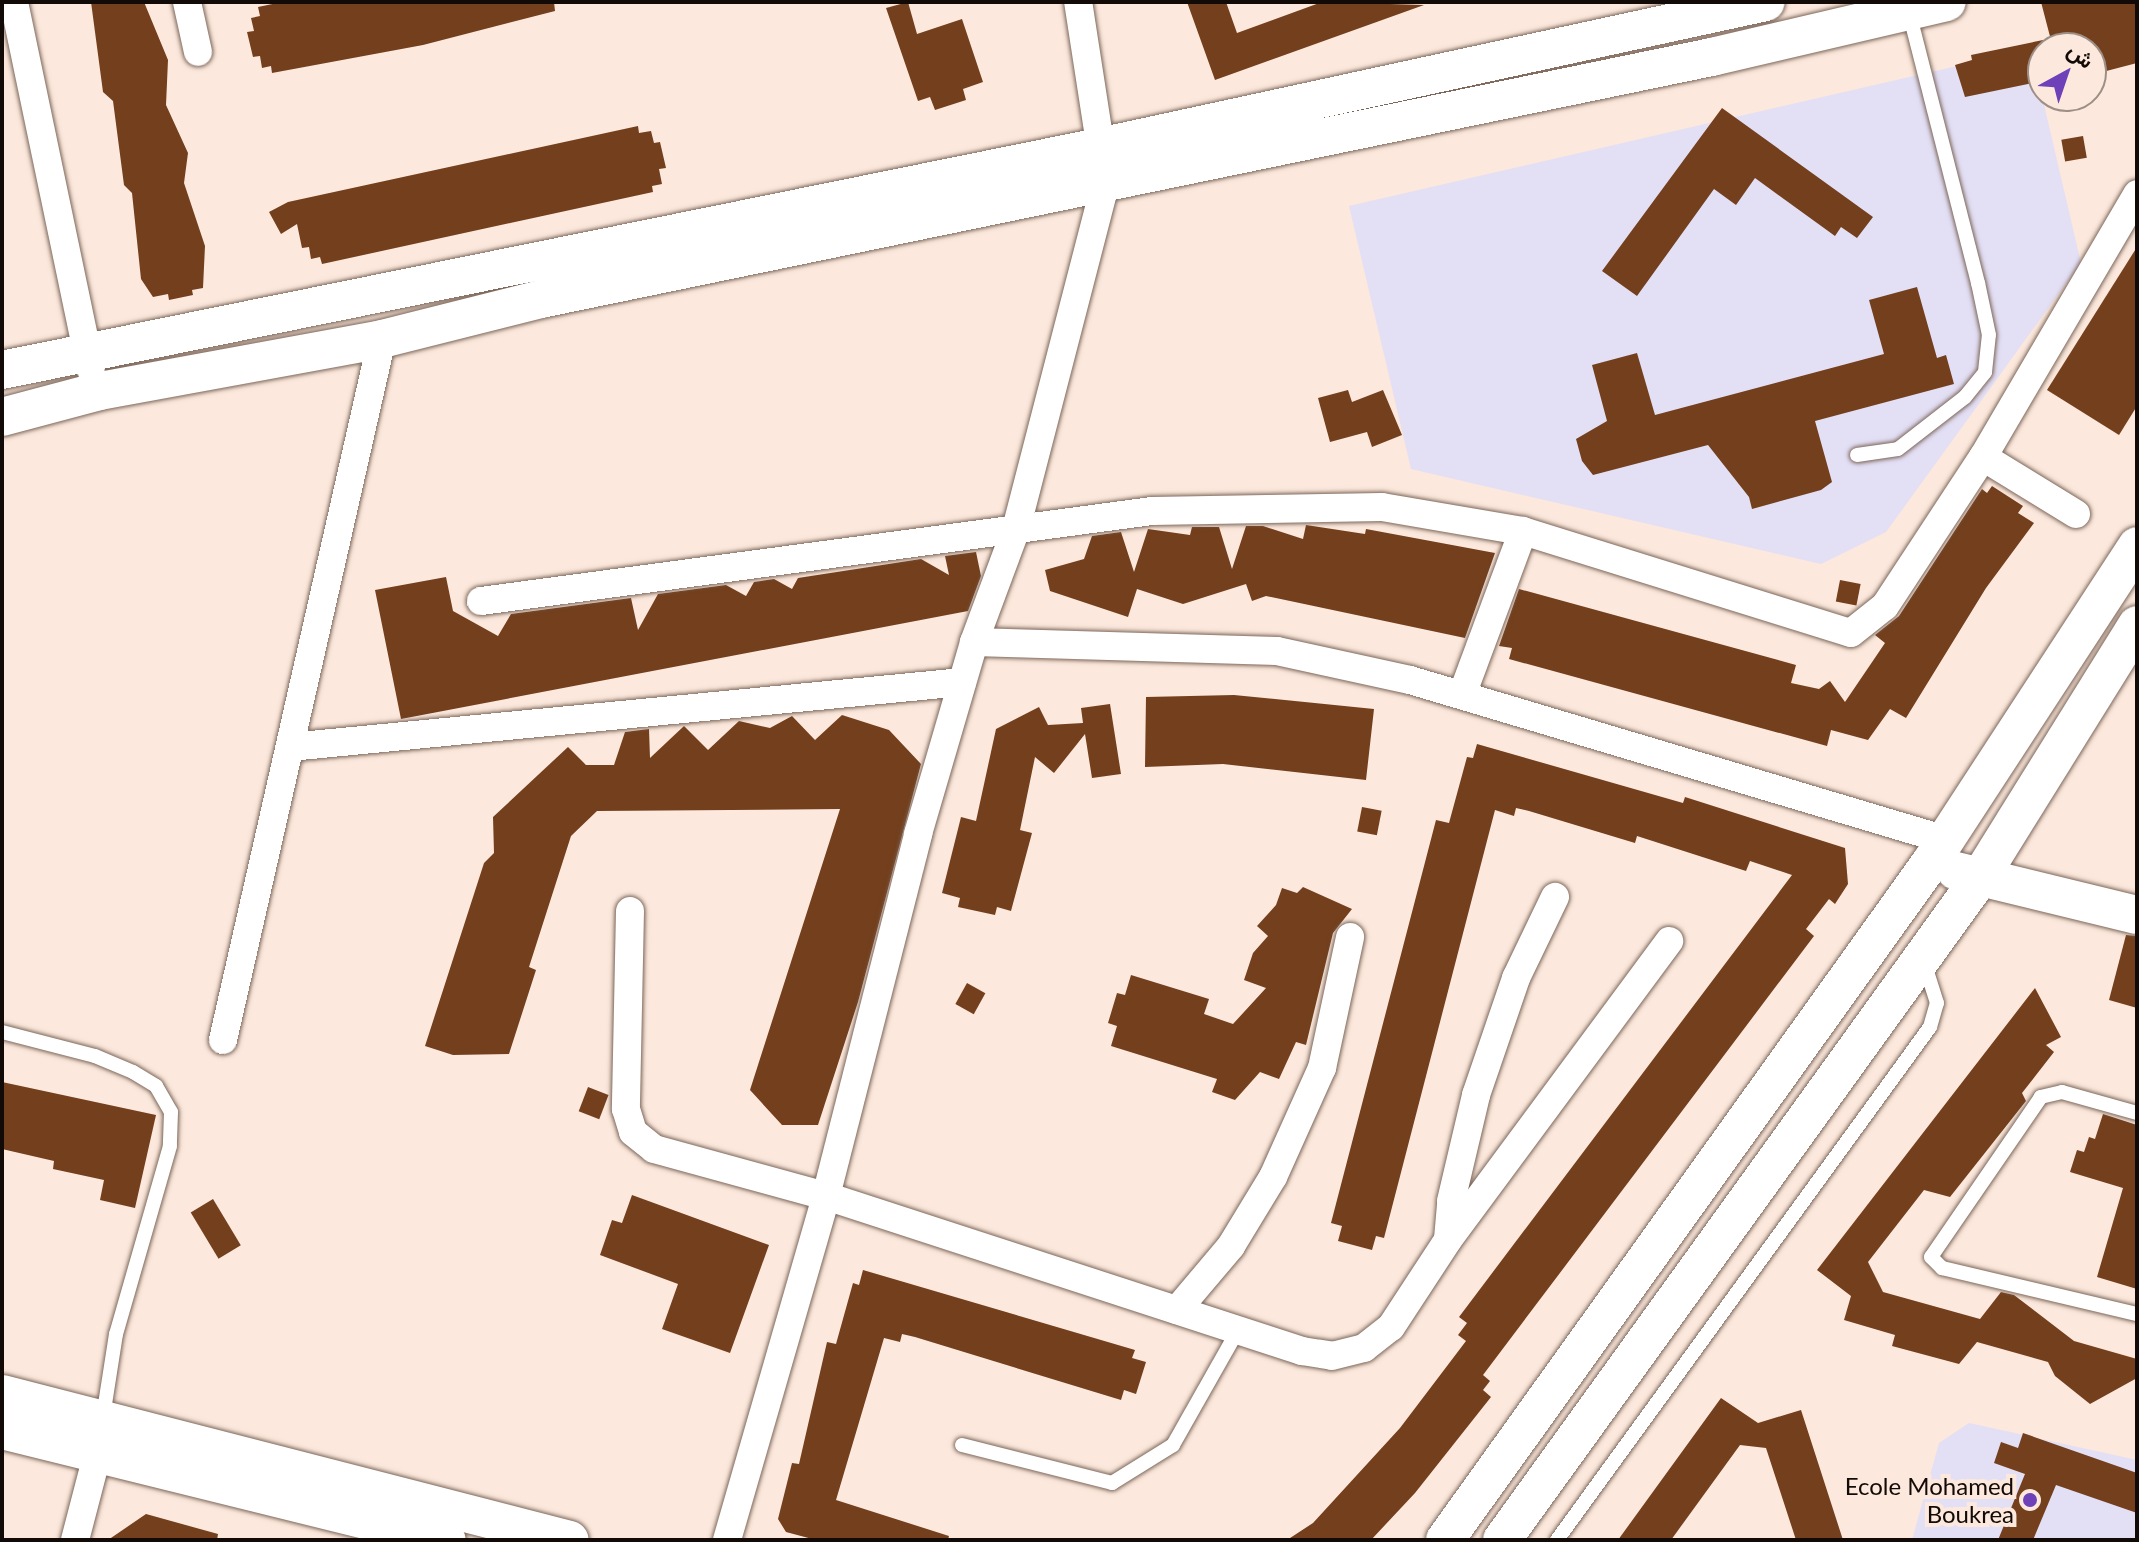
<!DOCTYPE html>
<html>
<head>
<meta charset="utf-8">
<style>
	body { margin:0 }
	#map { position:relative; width:2139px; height:1542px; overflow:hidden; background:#fce8dc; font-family:Lato,Vazirmatn,sans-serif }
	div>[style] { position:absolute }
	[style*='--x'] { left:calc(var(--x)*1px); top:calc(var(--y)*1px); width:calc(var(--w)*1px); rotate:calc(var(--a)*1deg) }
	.education>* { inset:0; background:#e3dff5 }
	.building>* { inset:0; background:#733f1d; transform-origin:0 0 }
	.roads { filter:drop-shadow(0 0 2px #7c665a) drop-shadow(0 0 2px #7c665a) }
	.lane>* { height:14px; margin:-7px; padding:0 7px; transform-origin:7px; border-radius:7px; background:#fff }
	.street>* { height:28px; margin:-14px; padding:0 14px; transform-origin:14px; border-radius:14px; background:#fff }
	.secondary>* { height:38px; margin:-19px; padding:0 19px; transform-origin:19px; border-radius:19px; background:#fff }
	.dots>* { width:22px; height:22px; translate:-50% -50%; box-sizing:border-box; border:4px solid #fce8dc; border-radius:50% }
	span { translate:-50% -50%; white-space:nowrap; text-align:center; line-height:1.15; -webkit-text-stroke:8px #fce8dc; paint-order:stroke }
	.poi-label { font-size:24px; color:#120a06 }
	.right { translate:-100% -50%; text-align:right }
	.frame { position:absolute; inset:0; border:4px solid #120a06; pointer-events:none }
	.north { position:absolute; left:2027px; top:32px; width:80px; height:80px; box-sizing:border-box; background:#fce8dc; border:2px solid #9e8f86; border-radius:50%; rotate:40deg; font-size:22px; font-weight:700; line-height:32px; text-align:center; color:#120a06 }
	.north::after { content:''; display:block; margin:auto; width:28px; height:36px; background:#6e41b9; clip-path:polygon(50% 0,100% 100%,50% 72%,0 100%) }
</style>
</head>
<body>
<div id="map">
	<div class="education">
		<div style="clip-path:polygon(2031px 49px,2081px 263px,1886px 532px,1821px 564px,1411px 469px,1349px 206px)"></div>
		<div style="clip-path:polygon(1969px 1423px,2137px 1460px,2137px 1540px,1912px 1540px,1939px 1443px)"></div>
	</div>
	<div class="building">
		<div style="clip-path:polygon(91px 2px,144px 2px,168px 60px,166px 105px,188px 153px,184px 183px,205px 246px,203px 288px,192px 290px,193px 295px,169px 300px,168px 294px,153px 297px,141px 279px,132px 193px,124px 185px,113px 101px,103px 92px)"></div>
		<div style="clip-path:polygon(282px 2px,554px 2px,555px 11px,423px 45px,272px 73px,271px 66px,262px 68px,260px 56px,253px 57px,247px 32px,254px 31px,251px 18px,260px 16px,258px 7px)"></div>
		<div style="clip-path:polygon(908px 2px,917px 34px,962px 19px,983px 82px,963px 89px,966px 100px,935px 110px,930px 97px,918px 101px,886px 8px)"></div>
		<div style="clip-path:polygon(1187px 2px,1226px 2px,1237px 33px,1322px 2px,1424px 5px,1215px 80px)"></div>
		<div style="clip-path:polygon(2041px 2px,2137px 2px,2137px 63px,2091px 75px,2091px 48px,2053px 48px)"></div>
		<div style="clip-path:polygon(2043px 40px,2043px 81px,1965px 97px,1955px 65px,1972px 60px,1971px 55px)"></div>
		<div style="clip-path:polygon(1722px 108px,1873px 217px,1857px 238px,1841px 227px,1835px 236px,1755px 178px,1736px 205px,1714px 189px,1637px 296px,1602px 271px)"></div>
		<div style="clip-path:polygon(638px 126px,639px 133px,651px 131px,654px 143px,660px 142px,666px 168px,659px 169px,662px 184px,652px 186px,653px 192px,322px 264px,320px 257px,311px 259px,309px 247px,302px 248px,297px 224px,281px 234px,269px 212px,288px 202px)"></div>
		<div style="left:2083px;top:136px;width:22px;height:22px;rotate:80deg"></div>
		<div style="clip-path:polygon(2137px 247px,2137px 406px,2119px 435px,2047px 390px)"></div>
		<div style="clip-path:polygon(1917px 287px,1937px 358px,1946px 355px,1954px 384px,1815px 421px,1832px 482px,1821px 490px,1752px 509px,1749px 497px,1708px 445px,1593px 475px,1582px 461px,1576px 439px,1607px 421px,1592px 365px,1637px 353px,1655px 415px,1884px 354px,1869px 300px)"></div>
		<div style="clip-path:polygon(1348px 390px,1352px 402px,1383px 390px,1402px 435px,1372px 447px,1367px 432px,1330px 442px,1318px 398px)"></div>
		<div style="clip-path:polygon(1992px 486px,2023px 506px,2018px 513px,2034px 523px,1986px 588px,1906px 718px,1890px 709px,1868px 740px,1831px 730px,1827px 746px,1509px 659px,1512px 648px,1499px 646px,1519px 589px,1796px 665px,1791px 683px,1819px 689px,1830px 681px,1845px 702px,1885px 643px,1875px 635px,1899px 616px,1982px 489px,1987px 493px)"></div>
		<div style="clip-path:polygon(1306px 525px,1365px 534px,1366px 529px,1495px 553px,1465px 638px,1266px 596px,1252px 601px,1246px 584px,1183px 604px,1137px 589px,1128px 617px,1050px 591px,1045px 570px,1084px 559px,1092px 536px,1121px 532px,1134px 572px,1148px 529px,1190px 535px,1192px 527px,1219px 527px,1232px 569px,1246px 526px,1263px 526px,1303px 539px)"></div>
		<div style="clip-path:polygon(976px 552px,981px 576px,968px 611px,401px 719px,375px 590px,446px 577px,453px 611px,498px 636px,511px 614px,631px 598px,638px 630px,658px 594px,726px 585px,746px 596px,754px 582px,774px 579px,792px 589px,798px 578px,921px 559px,949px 575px,945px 556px)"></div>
		<div style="left:1840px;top:580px;width:21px;height:22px;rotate:11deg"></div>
		<div style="clip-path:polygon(1234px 695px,1374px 709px,1366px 780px,1223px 764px,1145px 767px,1146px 697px)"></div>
		<div style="clip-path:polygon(1110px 704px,1121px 774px,1092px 778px,1085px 734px,1054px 773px,1035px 757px,1020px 830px,1032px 833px,1011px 911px,997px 907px,995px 915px,958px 907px,960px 898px,942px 893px,961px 817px,976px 821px,996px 729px,1039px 707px,1048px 725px,1083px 723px,1081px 708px)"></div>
		<div style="clip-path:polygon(842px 715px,889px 730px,921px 764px,858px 1002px,818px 1125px,782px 1125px,750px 1090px,840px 809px,597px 811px,571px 836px,529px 967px,536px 970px,509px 1054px,453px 1055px,425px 1046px,484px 863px,494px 853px,493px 817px,568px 747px,586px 765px,614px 765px,625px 732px,649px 729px,650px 758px,684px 726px,708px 750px,739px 721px,770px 728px,792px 716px,815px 740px)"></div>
		<div style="clip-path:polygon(1477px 744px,1683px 803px,1685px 797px,1845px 848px,1848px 884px,1835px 904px,1829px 899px,1806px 929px,1814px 936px,1483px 1375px,1490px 1381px,1483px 1390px,1491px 1397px,1415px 1493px,1371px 1540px,1287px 1540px,1313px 1523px,1400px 1428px,1466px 1341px,1458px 1335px,1467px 1323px,1459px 1317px,1792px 875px,1750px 861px,1746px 871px,1637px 836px,1635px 843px,1529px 811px,1516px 808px,1514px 816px,1495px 810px,1384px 1238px,1376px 1236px,1372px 1250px,1338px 1241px,1342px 1226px,1331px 1223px,1436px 820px,1449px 823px,1467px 757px,1473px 758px)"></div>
		<div style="left:1362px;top:807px;width:20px;height:25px;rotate:11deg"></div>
		<div style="clip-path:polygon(1303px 887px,1352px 909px,1333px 933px,1306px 1045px,1296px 1042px,1279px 1079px,1260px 1072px,1235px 1100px,1212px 1092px,1217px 1079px,1111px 1046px,1117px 1026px,1108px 1023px,1117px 993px,1125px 995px,1131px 975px,1209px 999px,1204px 1014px,1233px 1024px,1266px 988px,1244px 980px,1253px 953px,1268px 936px,1257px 926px,1276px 905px,1282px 888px,1297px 893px)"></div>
		<div style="clip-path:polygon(2126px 935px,2137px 936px,2137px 1008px,2109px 1000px)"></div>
		<div style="left:967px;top:983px;width:21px;height:24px;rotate:29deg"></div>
		<div style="clip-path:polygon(2035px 988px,2061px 1037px,2046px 1045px,2054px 1052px,2022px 1093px,2026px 1101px,1950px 1197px,1924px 1190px,1868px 1262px,1883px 1292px,1980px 1319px,2001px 1292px,2014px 1295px,2074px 1341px,2137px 1359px,2137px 1378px,2090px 1404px,2055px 1376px,2048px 1362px,1977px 1342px,1959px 1364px,1892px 1346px,1895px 1335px,1844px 1320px,1851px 1296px,1817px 1270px)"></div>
		<div style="clip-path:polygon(2px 1082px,156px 1115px,135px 1208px,100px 1200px,104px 1180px,53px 1169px,54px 1161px,2px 1149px)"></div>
		<div style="left:588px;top:1087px;width:22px;height:26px;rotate:21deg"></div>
		<div style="clip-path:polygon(2103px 1114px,2137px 1125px,2137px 1289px,2097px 1277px,2123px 1188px,2070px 1172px,2077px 1150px,2084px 1152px,2089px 1137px,2095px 1139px)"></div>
		<div style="clip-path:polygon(632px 1195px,769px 1245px,730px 1353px,662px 1329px,678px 1284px,600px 1255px,612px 1220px,622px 1223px)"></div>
		<div style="left:213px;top:1199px;width:54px;height:26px;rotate:59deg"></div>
		<div style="clip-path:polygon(863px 1270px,1135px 1350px,1132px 1358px,1146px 1362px,1136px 1394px,1124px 1390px,1121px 1400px,915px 1337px,902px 1334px,900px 1342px,884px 1338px,836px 1500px,949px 1536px,948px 1540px,816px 1540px,786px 1532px,778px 1519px,792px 1463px,799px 1464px,827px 1342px,836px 1344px,853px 1283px,859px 1285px)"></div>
		<div style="clip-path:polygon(1721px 1398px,1758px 1423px,1801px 1410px,1843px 1540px,1796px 1540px,1766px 1448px,1740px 1445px,1671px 1540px,1618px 1540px)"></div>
		<div style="clip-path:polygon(2023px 1433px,2137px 1473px,2137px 1513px,2056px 1485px,2033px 1540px,1998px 1540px,2025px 1474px,1994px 1463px,2001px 1442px,2018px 1448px)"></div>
		<div style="clip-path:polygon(146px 1514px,218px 1534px,217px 1540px,108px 1540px)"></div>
	</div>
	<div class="roads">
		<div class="lane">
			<div style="--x:1857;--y:455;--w:41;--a:-8.3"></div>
			<div style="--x:1898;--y:449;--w:85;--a:-37.8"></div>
			<div style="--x:1965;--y:397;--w:32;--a:-51"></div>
			<div style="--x:1985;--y:372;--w:37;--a:-84"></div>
			<div style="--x:1989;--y:335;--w:53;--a:-101.9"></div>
			<div style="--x:1978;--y:283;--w:280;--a:-104.3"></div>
			<div style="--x:2;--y:1032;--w:96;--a:14.5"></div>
			<div style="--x:95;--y:1056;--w:41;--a:22.8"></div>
			<div style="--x:133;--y:1072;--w:27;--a:31"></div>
			<div style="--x:156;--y:1086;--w:30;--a:60"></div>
			<div style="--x:171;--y:1112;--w:34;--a:92"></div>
			<div style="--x:170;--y:1146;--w:196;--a:106"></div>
			<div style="--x:116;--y:1334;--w:84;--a:98.9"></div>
			<div style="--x:2137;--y:1113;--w:78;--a:-164.4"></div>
			<div style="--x:2062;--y:1092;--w:22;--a:167"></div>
			<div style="--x:2041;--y:1097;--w:194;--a:124.5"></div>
			<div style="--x:1931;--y:1257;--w:16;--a:45"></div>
			<div style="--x:1942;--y:1268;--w:200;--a:13.3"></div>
			<div style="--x:962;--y:1445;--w:155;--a:14.2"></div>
			<div style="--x:1112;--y:1483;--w:72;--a:-31.9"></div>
			<div style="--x:1173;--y:1445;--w:132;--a:-60.5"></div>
			<div style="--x:1557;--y:1540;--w:634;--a:-53.98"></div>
			<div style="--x:1930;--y:1027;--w:25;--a:-74"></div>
			<div style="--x:1937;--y:1003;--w:43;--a:-107.6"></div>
		</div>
		<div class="street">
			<div style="--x:14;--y:2;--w:375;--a:78.2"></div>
			<div style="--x:187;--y:2;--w:51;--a:77.6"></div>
			<div style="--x:2076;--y:514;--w:109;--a:-148.5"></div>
			<div style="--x:1983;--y:457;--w:305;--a:-59.6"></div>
			<div style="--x:481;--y:601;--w:677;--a:-7.64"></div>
			<div style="--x:1152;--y:511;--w:230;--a:-1"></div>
			<div style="--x:1382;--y:507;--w:143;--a:9.7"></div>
			<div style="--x:974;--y:642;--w:303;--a:1.7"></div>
			<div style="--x:1277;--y:651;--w:136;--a:12.3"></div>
			<div style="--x:1410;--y:680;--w:559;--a:16.62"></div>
			<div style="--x:1462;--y:695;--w:175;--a:-69.6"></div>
			<div style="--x:1523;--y:531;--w:343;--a:17.3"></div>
			<div style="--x:1851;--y:633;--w:43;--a:-38.5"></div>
			<div style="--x:1885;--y:606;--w:178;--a:-56.7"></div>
			<div style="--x:290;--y:747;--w:675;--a:-5.52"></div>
			<div style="--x:630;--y:911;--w:198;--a:91.2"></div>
			<div style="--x:626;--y:1109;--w:24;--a:73"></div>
			<div style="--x:633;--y:1132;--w:27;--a:39"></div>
			<div style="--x:654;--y:1149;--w:178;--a:15.3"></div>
			<div style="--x:826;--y:1196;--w:501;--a:18.04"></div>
			<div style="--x:1302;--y:1351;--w:30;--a:9"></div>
			<div style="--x:1332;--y:1356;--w:33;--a:-14"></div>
			<div style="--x:1364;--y:1348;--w:34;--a:-38"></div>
			<div style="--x:1391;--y:1327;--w:104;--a:-56.8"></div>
			<div style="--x:1448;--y:1240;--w:372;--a:-53.5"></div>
			<div style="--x:223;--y:1040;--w:719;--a:-77.22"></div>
			<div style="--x:1448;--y:1239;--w:38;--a:-85"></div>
			<div style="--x:1451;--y:1201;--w:109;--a:-76.7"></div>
			<div style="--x:1476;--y:1095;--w:124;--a:-71.1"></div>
			<div style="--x:1516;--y:978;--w:90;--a:-64.3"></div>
			<div style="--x:1177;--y:1310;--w:84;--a:-49.8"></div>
			<div style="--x:1231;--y:1246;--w:81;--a:-58.7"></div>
			<div style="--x:1273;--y:1177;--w:120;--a:-65.8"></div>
			<div style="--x:1322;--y:1068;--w:134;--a:-77.9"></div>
			<div style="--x:75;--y:1540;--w:107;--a:-75.4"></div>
			<div style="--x:727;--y:1540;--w:358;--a:-73.9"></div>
			<div style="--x:826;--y:1196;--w:374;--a:-75.7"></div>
			<div style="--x:918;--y:834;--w:200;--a:-73.7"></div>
			<div style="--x:974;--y:642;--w:121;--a:-69.6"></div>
			<div style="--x:1016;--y:529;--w:358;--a:-75.5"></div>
			<div style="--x:1106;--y:182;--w:182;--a:-98.8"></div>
		</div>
		<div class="secondary">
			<div style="--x:2;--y:370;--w:1125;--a:-11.49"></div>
			<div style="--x:1104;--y:146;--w:677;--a:-12.27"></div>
			<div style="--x:2;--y:417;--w:101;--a:-14.9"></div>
			<div style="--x:100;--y:391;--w:287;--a:-10.4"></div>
			<div style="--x:382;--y:339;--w:164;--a:-14.1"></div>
			<div style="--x:541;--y:299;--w:1196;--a:-11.68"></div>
			<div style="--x:1712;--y:57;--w:241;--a:-13.2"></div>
			<div style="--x:1956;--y:871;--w:186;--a:13.7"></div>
			<div style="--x:2;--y:1394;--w:586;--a:14.42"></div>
			<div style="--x:2;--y:1430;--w:458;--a:13.9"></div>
			<div style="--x:1445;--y:1540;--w:834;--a:-54.37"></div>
			<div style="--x:1931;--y:862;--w:377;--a:-56.9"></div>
			<div style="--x:1502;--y:1540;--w:815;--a:-54.18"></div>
			<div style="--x:1979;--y:879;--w:299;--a:-58.1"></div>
		</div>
	</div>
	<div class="dots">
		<div style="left:2030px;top:1500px;background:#6e41b9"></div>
	</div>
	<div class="poi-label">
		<span class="right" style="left:2014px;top:1500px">Ecole Mohamed<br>Boukrea</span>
	</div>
	<div class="frame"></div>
	<div class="north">ش</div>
</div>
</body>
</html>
